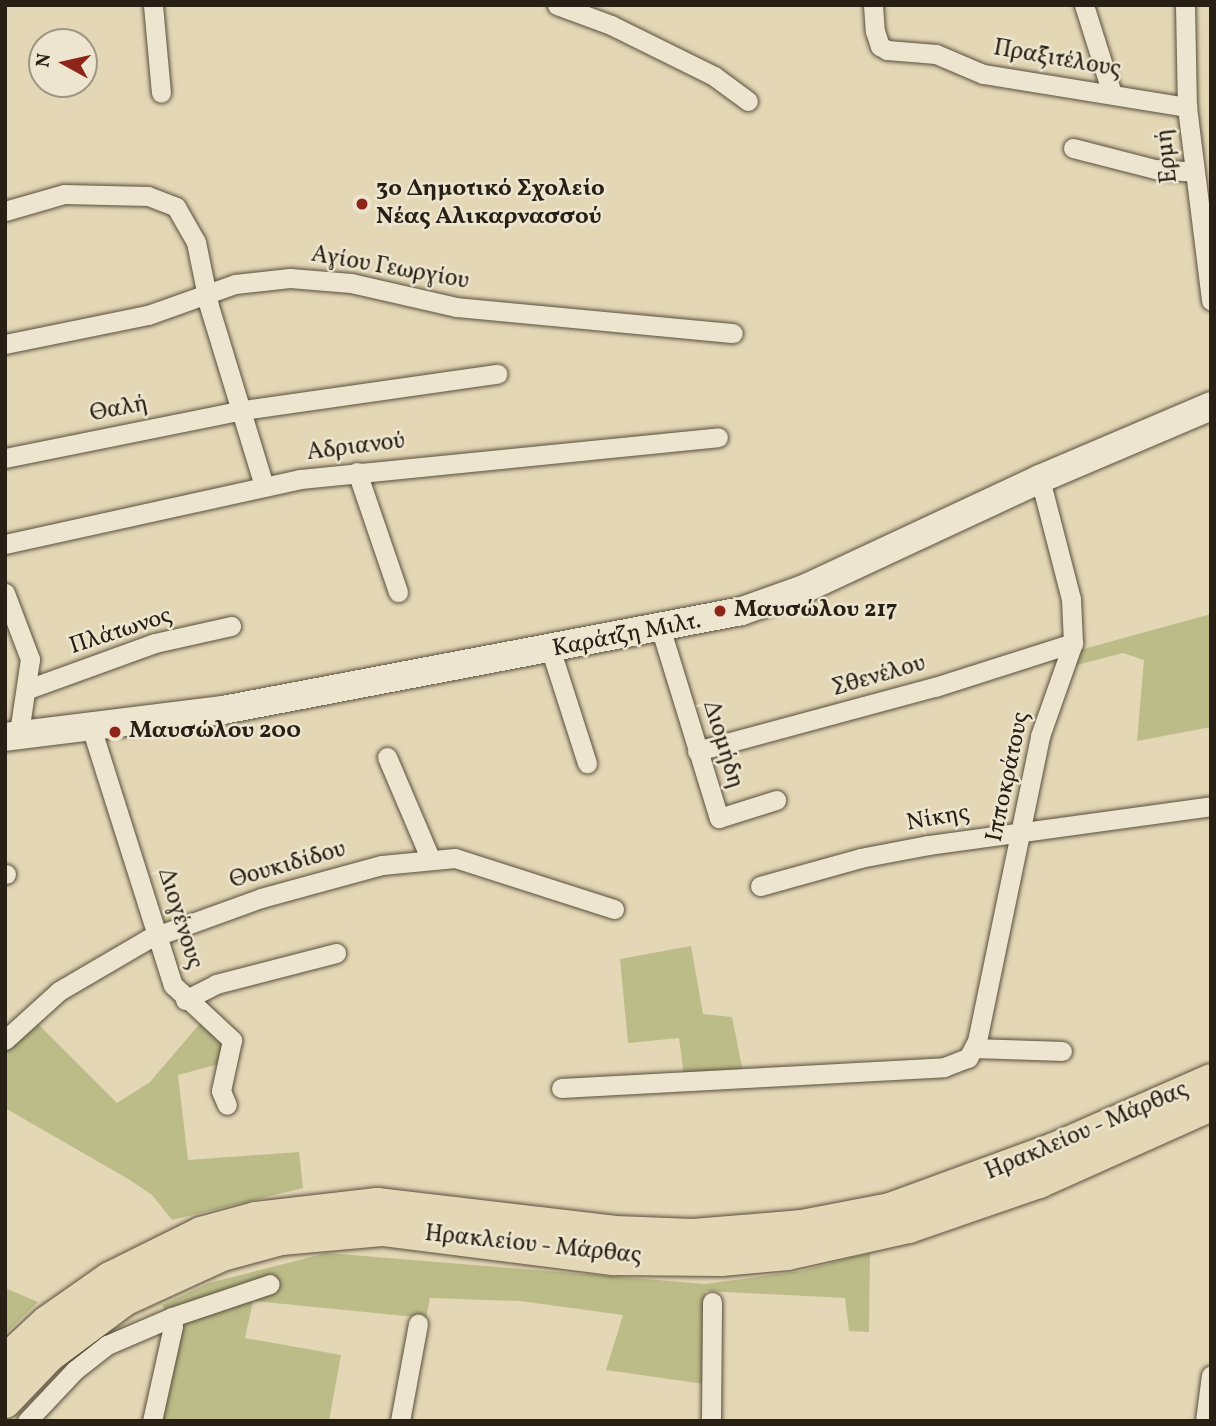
<!DOCTYPE html>
<html>
<head>
<meta charset="utf-8">
<style>
	body { margin:0 }
	#map { position:relative; width:1216px; height:1426px; overflow:hidden; background:#e4d7b5; font-family:Vollkorn,serif }
	div>[style] { position:absolute }
	[style*='--x'] { left:calc(var(--x)*1px); top:calc(var(--y)*1px); width:calc(var(--w)*1px); rotate:calc(var(--a)*1deg) }
	.green>* { inset:0; background:#bbbc88 }
	.roads { filter:drop-shadow(0 0 2px #584e3d) drop-shadow(0 0 2px #584e3d) }
	.street>* { height:19px; margin:-9.5px; padding:0 9.5px; transform-origin:9.5px; border-radius:9.5px; background:#ede5cf }
	.secondary>* { height:28px; margin:-14px; padding:0 14px; transform-origin:14px; border-radius:14px; background:#ede5cf }
	.primary>* { height:32px; margin:-16px; padding:0 16px; transform-origin:16px; border-radius:16px; background:#e4d7b5 }
	.dots>* { width:19px; height:19px; translate:-50% -50%; box-sizing:border-box; border:4px solid #ede5cf; border-radius:50% }
	span { translate:-50% -50%; white-space:nowrap; text-align:center; line-height:1.15; -webkit-text-stroke:5px #ede5cf; paint-order:stroke }
	.street-label { font-size:24px; color:#292015 }
	.poi-label { font-size:24px; color:#292015; font-weight:700 }
	.left { translate:0 -50%; text-align:left }
	.frame { position:absolute; inset:0; border:7px solid #292015; pointer-events:none }
	.north { position:absolute; left:28px; top:28px; width:70px; height:70px; box-sizing:border-box; background:#ede5cf; border:2px solid #9f9685; border-radius:50%; rotate:278deg; font-size:19px; font-weight:700; line-height:28px; text-align:center; color:#292015 }
	.north::after { content:''; display:block; margin:auto; width:24px; height:32px; background:#8f2418; clip-path:polygon(50% 0,100% 100%,50% 72%,0 100%) }
</style>
</head>
<body>
<div id="map">
	<div class="green">
		<div style="clip-path:polygon(1211px 614px,1211px 727px,1137px 741px,1144px 660px,1123px 653px,1073px 666px,1080px 650px)"></div>
		<div style="clip-path:polygon(691px 946px,703px 1014px,732px 1017px,743px 1072px,684px 1076px,679px 1038px,628px 1043px,620px 959px)"></div>
		<div style="clip-path:polygon(203px 1020px,225px 1038px,223px 1063px,178px 1075px,188px 1160px,299px 1152px,303px 1188px,172px 1220px,152px 1195px,130px 1180px,5px 1108px,5px 1053px,35px 1021px,117px 1103px,150px 1082px)"></div>
		<div style="clip-path:polygon(327px 1253px,705px 1284px,801px 1271px,870px 1253px,869px 1332px,849px 1331px,845px 1298px,705px 1291px,704px 1384px,606px 1370px,623px 1315px,520px 1301px,430px 1298px,426px 1318px,253px 1301px,245px 1338px,341px 1355px,329px 1421px,157px 1421px,179px 1331px,187px 1321px,278px 1290px,271px 1278px,165px 1310px,162px 1305px,209px 1283px)"></div>
		<div style="clip-path:polygon(5px 1288px,38px 1302px,5px 1334px)"></div>
	</div>
	<div class="roads">
		<div class="street">
			<div style="--x:153;--y:5;--w:88;--a:84.8"></div>
			<div style="--x:557;--y:5;--w:58;--a:20.3"></div>
			<div style="--x:611;--y:25;--w:115;--a:26.3"></div>
			<div style="--x:714;--y:76;--w:42;--a:36.3"></div>
			<div style="--x:873;--y:5;--w:26;--a:86"></div>
			<div style="--x:875;--y:31;--w:16;--a:72"></div>
			<div style="--x:880;--y:46;--w:8;--a:30"></div>
			<div style="--x:887;--y:50;--w:49;--a:4.7"></div>
			<div style="--x:936;--y:54;--w:51;--a:23.1"></div>
			<div style="--x:983;--y:74;--w:207;--a:9.2"></div>
			<div style="--x:1084;--y:5;--w:93;--a:72.5"></div>
			<div style="--x:1185;--y:5;--w:102;--a:88.9"></div>
			<div style="--x:1187;--y:107;--w:195;--a:82.9"></div>
			<div style="--x:1073;--y:148;--w:85;--a:14.4"></div>
			<div style="--x:1155;--y:169;--w:39;--a:4"></div>
			<div style="--x:5;--y:211;--w:61;--a:-16.1"></div>
			<div style="--x:64;--y:194;--w:84;--a:1.4"></div>
			<div style="--x:148;--y:196;--w:30;--a:21"></div>
			<div style="--x:176;--y:207;--w:40;--a:60.3"></div>
			<div style="--x:196;--y:242;--w:65;--a:78.5"></div>
			<div style="--x:209;--y:306;--w:188;--a:73"></div>
			<div style="--x:5;--y:344;--w:146;--a:-11.5"></div>
			<div style="--x:148;--y:315;--w:92;--a:-19.6"></div>
			<div style="--x:235;--y:284;--w:55;--a:-6.2"></div>
			<div style="--x:290;--y:278;--w:61;--a:4.7"></div>
			<div style="--x:351;--y:283;--w:108;--a:12.9"></div>
			<div style="--x:456;--y:307;--w:278;--a:5.4"></div>
			<div style="--x:5;--y:458;--w:243;--a:-11.4"></div>
			<div style="--x:243;--y:410;--w:257;--a:-8.1"></div>
			<div style="--x:357;--y:472;--w:127;--a:71.1"></div>
			<div style="--x:5;--y:544;--w:302;--a:-12.4"></div>
			<div style="--x:300;--y:479;--w:420;--a:-5.7"></div>
			<div style="--x:5;--y:593;--w:71;--a:69.3"></div>
			<div style="--x:30;--y:659;--w:75;--a:98.5"></div>
			<div style="--x:661;--y:630;--w:197;--a:72.9"></div>
			<div style="--x:719;--y:818;--w:60;--a:-17.5"></div>
			<div style="--x:551;--y:651;--w:118;--a:72.2"></div>
			<div style="--x:28;--y:689;--w:135;--a:-19.9"></div>
			<div style="--x:155;--y:643;--w:78;--a:-12.6"></div>
			<div style="--x:90;--y:724;--w:274;--a:72.4"></div>
			<div style="--x:173;--y:985;--w:81;--a:43"></div>
			<div style="--x:232;--y:1040;--w:52;--a:102.2"></div>
			<div style="--x:221;--y:1091;--w:15;--a:67"></div>
			<div style="--x:697;--y:751;--w:246;--a:-15.1"></div>
			<div style="--x:935;--y:687;--w:145;--a:-17.7"></div>
			<div style="--x:387;--y:757;--w:110;--a:66.9"></div>
			<div style="--x:5;--y:874;--w:1;--a:0"></div>
			<div style="--x:760;--y:886;--w:104;--a:-15.6"></div>
			<div style="--x:860;--y:858;--w:69;--a:-10.8"></div>
			<div style="--x:928;--y:845;--w:286;--a:-7.8"></div>
			<div style="--x:185;--y:1000;--w:35;--a:-27"></div>
			<div style="--x:216;--y:984;--w:124;--a:-14.5"></div>
			<div style="--x:5;--y:1040;--w:73;--a:-42.2"></div>
			<div style="--x:59;--y:991;--w:103;--a:-30.3"></div>
			<div style="--x:148;--y:939;--w:120;--a:-19.9"></div>
			<div style="--x:261;--y:898;--w:125;--a:-15.3"></div>
			<div style="--x:382;--y:865;--w:73;--a:-5.5"></div>
			<div style="--x:455;--y:858;--w:167;--a:17.8"></div>
			<div style="--x:975;--y:1048;--w:87;--a:2"></div>
			<div style="--x:561;--y:1088;--w:384;--a:-3.1"></div>
			<div style="--x:944;--y:1067;--w:26;--a:-21"></div>
			<div style="--x:968;--y:1058;--w:19;--a:-62"></div>
			<div style="--x:977;--y:1041;--w:311;--a:-78.3"></div>
			<div style="--x:1040;--y:736;--w:99;--a:-70.5"></div>
			<div style="--x:1073;--y:643;--w:44;--a:-92.6"></div>
			<div style="--x:1071;--y:599;--w:124;--a:-104.5"></div>
			<div style="--x:27;--y:1421;--w:70;--a:-46.7"></div>
			<div style="--x:75;--y:1370;--w:41;--a:-38"></div>
			<div style="--x:107;--y:1345;--w:71;--a:-23.3"></div>
			<div style="--x:172;--y:1317;--w:103;--a:-18.6"></div>
			<div style="--x:152;--y:1421;--w:97;--a:-77.5"></div>
			<div style="--x:173;--y:1326;--w:9;--a:-96"></div>
			<div style="--x:400;--y:1421;--w:99;--a:-79.5"></div>
			<div style="--x:711;--y:1421;--w:119;--a:-89.5"></div>
			<div style="--x:1205;--y:1421;--w:46;--a:-82.6"></div>
		</div>
		<div class="secondary">
			<div style="--x:5;--y:737;--w:220;--a:-7.1"></div>
			<div style="--x:223;--y:710;--w:528;--a:-10.8"></div>
			<div style="--x:742;--y:611;--w:66;--a:-19.5"></div>
			<div style="--x:804;--y:589;--w:260;--a:-25"></div>
			<div style="--x:1040;--y:479;--w:186;--a:-23.1"></div>
		</div>
		<div class="primary">
			<div style="--x:5;--y:1361;--w:57;--a:-42.9"></div>
			<div style="--x:47;--y:1322;--w:77;--a:-34.9"></div>
			<div style="--x:110;--y:1278;--w:102;--a:-26.3"></div>
			<div style="--x:201;--y:1233;--w:57;--a:-15.3"></div>
			<div style="--x:256;--y:1218;--w:122;--a:-6.6"></div>
			<div style="--x:377;--y:1204;--w:240;--a:6.7"></div>
			<div style="--x:615;--y:1232;--w:78;--a:2.2"></div>
			<div style="--x:693;--y:1235;--w:109;--a:-4.7"></div>
			<div style="--x:802;--y:1226;--w:90;--a:-10.9"></div>
			<div style="--x:890;--y:1209;--w:175;--a:-20.1"></div>
			<div style="--x:1054;--y:1149;--w:171;--a:-23.7"></div>
			<div style="--x:5;--y:1402;--w:64;--a:-46.3"></div>
			<div style="--x:49;--y:1356;--w:94;--a:-36.7"></div>
			<div style="--x:124;--y:1300;--w:108;--a:-24.7"></div>
			<div style="--x:222;--y:1255;--w:61;--a:-15.2"></div>
			<div style="--x:281;--y:1239;--w:101;--a:-5.1"></div>
			<div style="--x:382;--y:1230;--w:233;--a:7.2"></div>
			<div style="--x:613;--y:1259;--w:108;--a:0.5"></div>
			<div style="--x:721;--y:1260;--w:67;--a:-5.1"></div>
			<div style="--x:788;--y:1254;--w:124;--a:-12.6"></div>
			<div style="--x:909;--y:1227;--w:138;--a:-19.1"></div>
			<div style="--x:1039;--y:1182;--w:188;--a:-24.1"></div>
		</div>
	</div>
	<div class="dots">
		<div style="left:362px;top:204px;background:#8f2418"></div>
		<div style="left:720px;top:611px;background:#8f2418"></div>
		<div style="left:115px;top:732px;background:#8f2418"></div>
	</div>
	<div class="street-label">
		<span style="left:1057px;top:60px;rotate:10deg">Πραξιτέλους</span>
		<span style="left:1168px;top:156px;rotate:-96deg">Ερμή</span>
		<span style="left:390px;top:269px;rotate:10deg">Αγίου Γεωργίου</span>
		<span style="left:119px;top:410px;rotate:-11deg">Θαλή</span>
		<span style="left:356px;top:448px;rotate:-7deg">Αδριανού</span>
		<span style="left:121px;top:632px;rotate:-18deg">Πλάτωνος</span>
		<span style="left:627px;top:636px;rotate:-11deg">Καράτζη Μιλτ.</span>
		<span style="left:879px;top:677px;rotate:-16deg">Σθενέλου</span>
		<span style="left:722px;top:745px;rotate:73deg">Διομήδη</span>
		<span style="left:1009px;top:777px;rotate:-78deg">Ιπποκράτους</span>
		<span style="left:938px;top:819px;rotate:-10deg">Νίκης</span>
		<span style="left:288px;top:866px;rotate:-16deg">Θουκιδίδου</span>
		<span style="left:179px;top:919px;rotate:73deg">Διογένους</span>
		<span style="left:1087px;top:1132px;rotate:-23deg">Ηρακλείου - Μάρθας</span>
		<span style="left:533px;top:1246px;rotate:6deg">Ηρακλείου - Μάρθας</span>
	</div>
	<div class="poi-label">
		<span class="left" style="left:376px;top:204px">3ο Δημοτικό Σχολείο<br>Νέας Αλικαρνασσού</span>
		<span class="left" style="left:734px;top:611px">Μαυσώλου 217</span>
		<span class="left" style="left:129px;top:732px">Μαυσώλου 200</span>
	</div>
	<div class="frame"></div>
	<div class="north">N</div>
</div>
</body>
</html>
